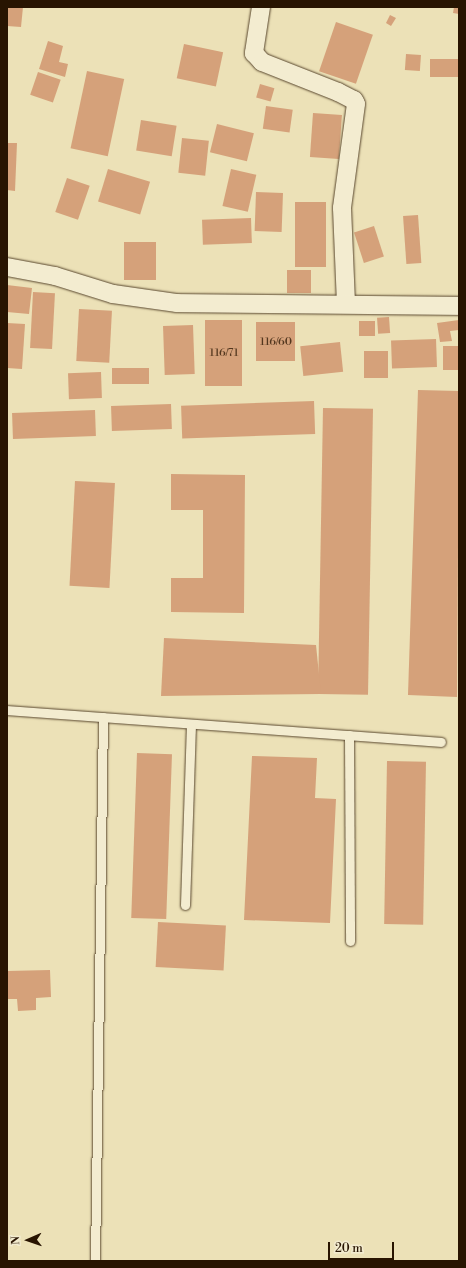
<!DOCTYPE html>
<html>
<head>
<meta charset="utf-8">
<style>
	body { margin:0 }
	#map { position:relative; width:466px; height:1268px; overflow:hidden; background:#ece1b7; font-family:"Libre Bodoni",serif }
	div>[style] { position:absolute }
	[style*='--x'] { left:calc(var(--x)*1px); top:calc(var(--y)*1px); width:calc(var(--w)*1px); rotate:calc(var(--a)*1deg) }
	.building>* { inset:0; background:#d5a17a; transform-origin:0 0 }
	.roads { filter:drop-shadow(0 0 1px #59472e) drop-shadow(0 0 1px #59472e) }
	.lane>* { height:9px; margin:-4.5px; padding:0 4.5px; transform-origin:4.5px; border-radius:4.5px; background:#f3ecd0 }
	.street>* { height:18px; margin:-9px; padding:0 9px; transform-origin:9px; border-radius:9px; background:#f3ecd0 }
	span { translate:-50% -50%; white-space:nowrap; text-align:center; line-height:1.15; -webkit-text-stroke:4px #f3ecd0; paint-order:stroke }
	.number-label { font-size:11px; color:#53371f }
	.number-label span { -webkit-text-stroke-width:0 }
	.frame { position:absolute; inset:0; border:8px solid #281401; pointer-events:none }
	.north { position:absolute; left:8px; top:1220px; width:40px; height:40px; -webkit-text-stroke:3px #f3ecd0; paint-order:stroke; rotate:268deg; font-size:11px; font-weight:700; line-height:16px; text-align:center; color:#281401 }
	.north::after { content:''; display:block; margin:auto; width:14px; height:18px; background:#281401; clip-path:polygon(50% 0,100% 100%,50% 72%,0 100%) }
	.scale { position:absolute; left:328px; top:1242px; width:66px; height:18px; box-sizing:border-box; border:2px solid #281401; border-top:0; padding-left:5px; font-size:12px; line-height:14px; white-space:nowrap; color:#281401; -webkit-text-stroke:3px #f3ecd0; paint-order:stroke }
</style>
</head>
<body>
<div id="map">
	<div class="building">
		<div style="clip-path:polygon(7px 7px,23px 7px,21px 27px,7px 26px)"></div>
		<div style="clip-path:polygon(454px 7px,459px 7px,459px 14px,453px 13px)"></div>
		<div style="clip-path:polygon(390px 15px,396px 18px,391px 26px,386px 23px)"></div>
		<div style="left:336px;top:22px;width:39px;height:52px;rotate:19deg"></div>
		<div style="clip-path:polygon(48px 41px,63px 46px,59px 62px,68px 64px,65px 77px,39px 69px)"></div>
		<div style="left:184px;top:44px;width:40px;height:35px;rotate:12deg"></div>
		<div style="left:406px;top:54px;width:15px;height:16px;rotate:4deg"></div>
		<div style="left:459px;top:59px;width:18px;height:29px;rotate:90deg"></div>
		<div style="left:87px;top:71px;width:38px;height:79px;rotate:12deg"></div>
		<div style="left:38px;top:72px;width:24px;height:24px;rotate:19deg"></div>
		<div style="left:260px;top:84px;width:15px;height:14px;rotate:16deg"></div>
		<div style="left:266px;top:106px;width:27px;height:23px;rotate:8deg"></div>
		<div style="left:313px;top:113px;width:29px;height:44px;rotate:4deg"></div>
		<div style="left:141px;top:120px;width:36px;height:31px;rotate:9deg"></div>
		<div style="left:217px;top:124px;width:38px;height:29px;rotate:14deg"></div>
		<div style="left:182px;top:138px;width:27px;height:35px;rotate:6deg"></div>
		<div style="clip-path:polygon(7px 143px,17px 143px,15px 191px,7px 190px)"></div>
		<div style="left:108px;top:169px;width:44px;height:34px;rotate:17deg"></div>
		<div style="left:231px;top:169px;width:26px;height:38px;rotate:13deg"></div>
		<div style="left:67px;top:178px;width:24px;height:36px;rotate:19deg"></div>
		<div style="left:256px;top:192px;width:27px;height:39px;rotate:2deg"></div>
		<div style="left:295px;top:202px;width:31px;height:65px"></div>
		<div style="left:418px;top:215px;width:48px;height:15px;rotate:86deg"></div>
		<div style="left:251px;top:218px;width:25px;height:49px;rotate:88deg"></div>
		<div style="left:374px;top:226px;width:32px;height:21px;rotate:72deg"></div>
		<div style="left:124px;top:242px;width:32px;height:38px"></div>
		<div style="left:287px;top:270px;width:24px;height:23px"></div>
		<div style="clip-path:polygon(7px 285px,32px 288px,29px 314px,7px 312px)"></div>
		<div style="left:33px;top:292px;width:22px;height:56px;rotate:3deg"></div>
		<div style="left:79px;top:309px;width:33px;height:52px;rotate:3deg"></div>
		<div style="left:389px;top:317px;width:16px;height:12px;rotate:86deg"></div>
		<div style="left:205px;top:320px;width:37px;height:66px"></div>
		<div style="clip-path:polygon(459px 320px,459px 330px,450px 331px,452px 341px,440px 342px,437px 323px)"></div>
		<div style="left:375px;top:321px;width:15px;height:16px;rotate:90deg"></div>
		<div style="left:295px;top:322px;width:39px;height:39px;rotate:90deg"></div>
		<div style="clip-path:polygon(7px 323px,25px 324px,22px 369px,7px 368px)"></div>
		<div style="left:193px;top:325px;width:49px;height:30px;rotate:88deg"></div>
		<div style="left:436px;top:339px;width:28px;height:45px;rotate:88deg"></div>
		<div style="left:340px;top:342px;width:30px;height:40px;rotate:84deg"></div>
		<div style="left:459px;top:346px;width:24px;height:16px;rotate:90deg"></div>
		<div style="left:364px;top:351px;width:24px;height:27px"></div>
		<div style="left:149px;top:368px;width:16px;height:37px;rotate:90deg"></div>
		<div style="left:101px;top:372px;width:26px;height:33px;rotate:88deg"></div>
		<div style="clip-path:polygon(418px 390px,459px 391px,457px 697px,408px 695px)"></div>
		<div style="left:314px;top:401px;width:33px;height:133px;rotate:88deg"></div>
		<div style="left:171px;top:404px;width:25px;height:60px;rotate:88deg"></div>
		<div style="left:323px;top:408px;width:50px;height:286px;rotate:1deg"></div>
		<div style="left:95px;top:410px;width:26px;height:83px;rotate:88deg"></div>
		<div style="clip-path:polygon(171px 474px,245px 475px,244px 613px,171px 612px,171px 578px,203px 578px,203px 510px,171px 510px)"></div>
		<div style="left:75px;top:481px;width:40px;height:105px;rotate:3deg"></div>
		<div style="clip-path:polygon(164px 638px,316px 645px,321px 694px,161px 696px)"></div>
		<div style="left:137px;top:753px;width:35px;height:165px;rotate:2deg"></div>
		<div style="clip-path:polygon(252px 756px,317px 758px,315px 798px,336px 799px,330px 923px,244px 920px)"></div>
		<div style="left:387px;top:761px;width:39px;height:163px;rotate:1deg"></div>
		<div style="left:158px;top:922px;width:68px;height:45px;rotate:3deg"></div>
		<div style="clip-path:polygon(50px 970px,51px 997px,36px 998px,36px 1010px,18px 1011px,17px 999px,7px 999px,7px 971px)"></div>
	</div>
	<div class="roads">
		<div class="lane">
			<div style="--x:7;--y:710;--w:435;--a:4.2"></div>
			<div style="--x:349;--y:735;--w:206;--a:89.7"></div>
			<div style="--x:185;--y:905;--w:181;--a:-88.1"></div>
			<div style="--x:95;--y:1261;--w:544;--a:-89.16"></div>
		</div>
		<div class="street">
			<div style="--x:261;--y:7;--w:47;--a:98.7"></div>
			<div style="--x:254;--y:53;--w:12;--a:48"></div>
			<div style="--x:262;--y:62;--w:82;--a:21.5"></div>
			<div style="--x:338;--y:92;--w:18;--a:27"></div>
			<div style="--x:354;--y:100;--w:4;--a:63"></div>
			<div style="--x:356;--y:104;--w:105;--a:97.7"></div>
			<div style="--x:342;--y:208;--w:95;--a:87.6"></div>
			<div style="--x:7;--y:267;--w:49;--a:10.6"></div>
			<div style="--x:55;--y:276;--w:61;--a:17.2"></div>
			<div style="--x:113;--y:294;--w:65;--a:8"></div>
			<div style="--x:177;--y:303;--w:282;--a:0.6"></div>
		</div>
	</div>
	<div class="number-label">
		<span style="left:276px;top:342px">116/60</span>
		<span style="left:224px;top:353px">116/71</span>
	</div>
	<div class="frame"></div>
	<div class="north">N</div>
	<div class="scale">20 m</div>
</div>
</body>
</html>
